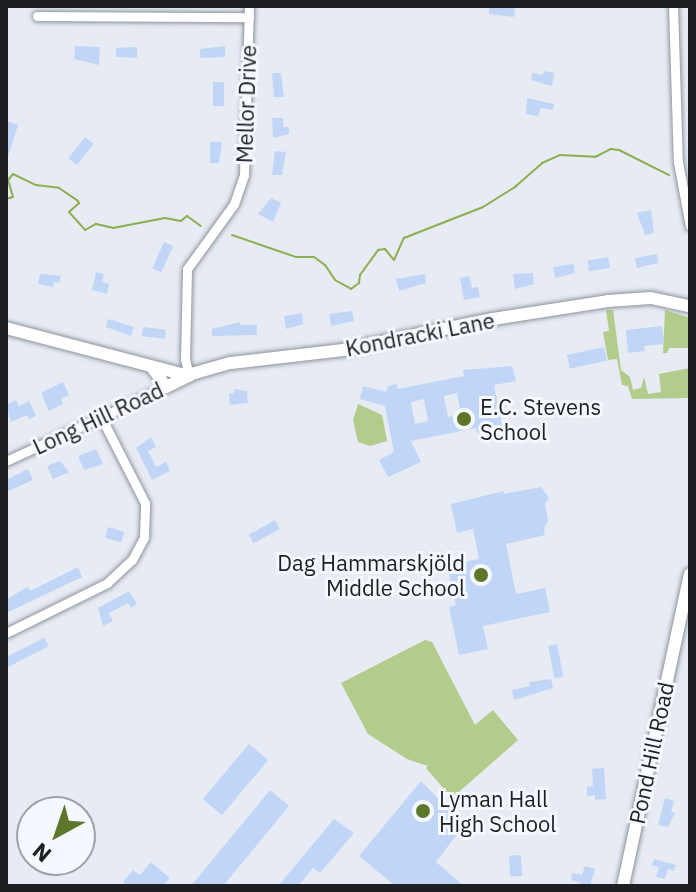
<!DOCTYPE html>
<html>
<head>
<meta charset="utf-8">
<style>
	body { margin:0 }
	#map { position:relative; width:696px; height:892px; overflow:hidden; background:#e6ebf4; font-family:"IBM Plex Sans",sans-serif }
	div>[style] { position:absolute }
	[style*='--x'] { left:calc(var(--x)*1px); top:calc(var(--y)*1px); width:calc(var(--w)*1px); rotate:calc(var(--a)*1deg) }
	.green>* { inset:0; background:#b3cb8b }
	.stream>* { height:2px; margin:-1px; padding:0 1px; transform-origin:1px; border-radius:1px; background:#8eae52 }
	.building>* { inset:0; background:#c1d6f6; transform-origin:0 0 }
	.roads { filter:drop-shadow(0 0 2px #8e949c) drop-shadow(0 0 2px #8e949c) }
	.minor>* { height:9px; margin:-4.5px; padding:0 4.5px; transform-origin:4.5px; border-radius:4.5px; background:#fff }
	.major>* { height:12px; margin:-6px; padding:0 6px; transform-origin:6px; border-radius:6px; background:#fff }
	.dots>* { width:22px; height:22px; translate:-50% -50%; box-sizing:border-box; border:4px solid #f5f8fe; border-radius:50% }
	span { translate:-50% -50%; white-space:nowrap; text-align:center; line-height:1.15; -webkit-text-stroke:6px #f5f8fe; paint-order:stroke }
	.street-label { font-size:22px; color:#1d1f22 }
	.poi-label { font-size:22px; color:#1d1f22 }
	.left { translate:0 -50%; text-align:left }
	.right { translate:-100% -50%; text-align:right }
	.frame { position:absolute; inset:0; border:8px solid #1d1f22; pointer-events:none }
	.north { position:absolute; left:16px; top:796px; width:80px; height:80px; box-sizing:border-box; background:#f5f8fe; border:2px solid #9fa1a6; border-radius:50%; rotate:220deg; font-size:22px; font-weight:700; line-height:32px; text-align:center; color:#1d1f22 }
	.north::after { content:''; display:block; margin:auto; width:28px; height:36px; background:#5d7629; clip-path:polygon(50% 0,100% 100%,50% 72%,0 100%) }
</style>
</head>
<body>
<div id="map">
	<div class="green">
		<div style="clip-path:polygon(606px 310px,613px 310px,621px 370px,630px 377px,633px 390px,641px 388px,644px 377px,648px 394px,661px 392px,659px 374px,690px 368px,690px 398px,632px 399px,628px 386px,622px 385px,617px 359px,608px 360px,603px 332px,609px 331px)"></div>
		<div style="clip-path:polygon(665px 310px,690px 318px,690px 348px,669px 348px,667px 353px,663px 353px)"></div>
		<div style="clip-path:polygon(358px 404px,382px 415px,387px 441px,370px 446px,358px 442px,353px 420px)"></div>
		<div style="clip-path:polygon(425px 640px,432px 642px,475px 725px,493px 710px,518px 740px,452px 798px,426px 768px,428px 766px,407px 759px,368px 734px,341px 683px)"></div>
	</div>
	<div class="stream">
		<div style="--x:6;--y:199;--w:7;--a:-16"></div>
		<div style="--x:13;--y:197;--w:18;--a:-106"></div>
		<div style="--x:8;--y:180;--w:8;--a:-50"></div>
		<div style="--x:13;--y:174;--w:25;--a:26"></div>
		<div style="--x:36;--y:185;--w:23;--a:7"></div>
		<div style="--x:59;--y:188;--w:22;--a:34"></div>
		<div style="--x:77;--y:200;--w:4;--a:56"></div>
		<div style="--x:79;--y:203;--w:13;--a:138"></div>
		<div style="--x:69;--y:212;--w:24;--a:48"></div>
		<div style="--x:85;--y:230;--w:13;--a:-29"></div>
		<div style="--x:96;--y:224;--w:17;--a:13"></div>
		<div style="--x:113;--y:228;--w:53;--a:-10.9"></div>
		<div style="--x:165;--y:218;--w:16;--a:11"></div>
		<div style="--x:181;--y:221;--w:8;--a:-40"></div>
		<div style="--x:187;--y:216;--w:17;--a:36"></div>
		<div style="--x:232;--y:235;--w:68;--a:19"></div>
		<div style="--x:296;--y:257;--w:18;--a:0"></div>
		<div style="--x:314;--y:257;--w:14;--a:36"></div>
		<div style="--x:325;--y:265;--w:18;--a:56"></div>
		<div style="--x:335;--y:280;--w:18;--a:29"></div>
		<div style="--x:351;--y:289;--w:10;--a:-37"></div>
		<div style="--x:359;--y:283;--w:8;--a:-83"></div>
		<div style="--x:360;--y:275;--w:31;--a:-54"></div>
		<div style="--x:378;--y:250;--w:7;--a:-8"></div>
		<div style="--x:385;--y:249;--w:14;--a:51"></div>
		<div style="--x:394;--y:260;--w:24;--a:-66"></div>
		<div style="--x:404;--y:238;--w:85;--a:-21.4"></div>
		<div style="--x:483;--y:207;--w:39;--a:-32"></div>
		<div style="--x:516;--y:186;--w:35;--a:-41"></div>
		<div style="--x:542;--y:163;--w:20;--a:-24"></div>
		<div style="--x:560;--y:155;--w:35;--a:3"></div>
		<div style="--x:595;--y:157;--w:18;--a:-27"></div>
		<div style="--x:611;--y:149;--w:8;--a:7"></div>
		<div style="--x:619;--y:150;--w:56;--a:26.6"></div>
	</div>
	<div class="building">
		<div style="clip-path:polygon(489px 6px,515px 6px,514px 17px,489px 14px)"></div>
		<div style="clip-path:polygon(75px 46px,100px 47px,99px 65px,74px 59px)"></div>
		<div style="clip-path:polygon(225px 46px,225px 57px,200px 58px,200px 49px)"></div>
		<div style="clip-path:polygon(137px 47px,137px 58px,116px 57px,116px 48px)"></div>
		<div style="clip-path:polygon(544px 71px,554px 73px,552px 86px,531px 80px,532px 73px,543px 75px)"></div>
		<div style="clip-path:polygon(272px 73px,281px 73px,284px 97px,274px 97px)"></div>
		<div style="left:213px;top:82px;width:11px;height:24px"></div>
		<div style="clip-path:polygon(527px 98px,554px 104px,553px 110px,541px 108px,538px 116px,526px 114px)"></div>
		<div style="clip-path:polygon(272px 118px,283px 118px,283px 127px,289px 127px,289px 134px,273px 138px)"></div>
		<div style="clip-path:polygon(7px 121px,18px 125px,6px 163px,6px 125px)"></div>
		<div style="left:85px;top:137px;width:11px;height:27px;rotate:38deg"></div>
		<div style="clip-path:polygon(210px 142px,222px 142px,219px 163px,210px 163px)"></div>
		<div style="clip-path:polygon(275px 151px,286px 152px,282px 175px,272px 175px)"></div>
		<div style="clip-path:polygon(271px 198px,281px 203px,273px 222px,258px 214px)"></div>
		<div style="clip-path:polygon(651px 210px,654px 233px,645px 235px,637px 213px)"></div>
		<div style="left:164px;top:242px;width:10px;height:29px;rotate:24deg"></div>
		<div style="clip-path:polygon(657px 254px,658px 263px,637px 268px,635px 258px)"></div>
		<div style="left:608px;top:257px;width:11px;height:21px;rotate:80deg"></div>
		<div style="clip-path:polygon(574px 264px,575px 273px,555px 278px,553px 267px)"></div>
		<div style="clip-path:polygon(96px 272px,104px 274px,102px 282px,109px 284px,107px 294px,92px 290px)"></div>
		<div style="clip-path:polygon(533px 273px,534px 284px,515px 289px,513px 274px)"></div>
		<div style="clip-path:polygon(40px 274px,61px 276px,59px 283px,54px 282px,53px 287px,38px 284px)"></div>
		<div style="clip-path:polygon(425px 274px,426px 283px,399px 291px,396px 279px)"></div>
		<div style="clip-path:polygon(469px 276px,472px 288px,478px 287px,480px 297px,464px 300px,460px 278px)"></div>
		<div style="clip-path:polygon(352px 311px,354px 321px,331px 326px,329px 314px)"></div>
		<div style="clip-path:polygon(302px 313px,303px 324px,286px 329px,284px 316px)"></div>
		<div style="clip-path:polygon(108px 319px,134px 327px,131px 336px,106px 327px)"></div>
		<div style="clip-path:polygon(240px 322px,240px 325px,257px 325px,257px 335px,212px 336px,212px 329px)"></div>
		<div style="clip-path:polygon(662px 326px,664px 344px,644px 346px,645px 351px,628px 353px,626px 330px)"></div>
		<div style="left:143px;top:327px;width:23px;height:9px;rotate:7deg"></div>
		<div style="left:604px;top:347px;width:14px;height:38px;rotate:78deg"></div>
		<div style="clip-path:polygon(evenodd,512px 366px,516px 381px,494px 385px,503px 430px,477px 433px,476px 428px,411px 441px,421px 462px,388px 477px,379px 460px,394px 452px,385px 406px,360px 399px,363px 386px,386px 392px,388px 386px,396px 384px,398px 389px,464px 376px,463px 370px,512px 366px,457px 393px,461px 415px,448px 417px,444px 396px,457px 393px,512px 366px,424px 399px,428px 421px,415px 424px,411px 402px,424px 399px)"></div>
		<div style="clip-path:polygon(63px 382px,69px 395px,61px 399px,63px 404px,49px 411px,41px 393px)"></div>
		<div style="clip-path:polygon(234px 389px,247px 391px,248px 403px,230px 405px,229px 394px,234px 393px)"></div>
		<div style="clip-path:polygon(16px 400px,19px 406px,29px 401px,36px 416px,29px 419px,27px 415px,11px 422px,6px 405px)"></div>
		<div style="clip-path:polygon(151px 437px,156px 447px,148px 451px,156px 467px,166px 462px,170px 471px,152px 480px,136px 448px)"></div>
		<div style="clip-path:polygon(96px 449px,103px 464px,84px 470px,78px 456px)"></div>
		<div style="clip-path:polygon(60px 461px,69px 472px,53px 479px,47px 466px)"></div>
		<div style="clip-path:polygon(28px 469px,33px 480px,6px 492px,6px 480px)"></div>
		<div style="clip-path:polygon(541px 487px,549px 498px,545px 504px,548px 521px,544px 528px,545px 535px,506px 544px,516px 594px,545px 588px,550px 612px,483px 626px,488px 649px,459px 655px,449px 607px,456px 605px,447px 565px,479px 559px,473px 529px,457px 533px,451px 504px,504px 491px,504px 494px)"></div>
		<div style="left:275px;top:520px;width:10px;height:30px;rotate:61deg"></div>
		<div style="left:108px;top:527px;width:17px;height:11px;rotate:17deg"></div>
		<div style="clip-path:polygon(78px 567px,82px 577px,6px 613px,6px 600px,22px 590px,28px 587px,30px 591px)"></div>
		<div style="clip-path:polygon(129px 591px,137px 604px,131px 608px,128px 603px,109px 613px,113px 621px,103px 626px,98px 608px)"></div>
		<div style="clip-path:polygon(44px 638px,49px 646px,6px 668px,6px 657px)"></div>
		<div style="left:557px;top:644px;width:33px;height:9px;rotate:79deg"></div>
		<div style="clip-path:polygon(551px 679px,553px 688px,514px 700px,512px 690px,530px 686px,529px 682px)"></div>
		<div style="left:249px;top:744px;width:25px;height:72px;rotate:40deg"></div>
		<div style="clip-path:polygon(604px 768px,606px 799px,595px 800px,595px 795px,587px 796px,587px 787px,593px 786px,592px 769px)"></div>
		<div style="clip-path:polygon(421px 781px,464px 825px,436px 862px,464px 886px,395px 886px,359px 856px)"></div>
		<div style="clip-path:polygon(270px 790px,289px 806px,223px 886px,191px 886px)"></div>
		<div style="clip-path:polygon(665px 798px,674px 801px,671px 812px,675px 813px,668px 827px,658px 825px)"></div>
		<div style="clip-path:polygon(334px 819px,354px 833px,320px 873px,313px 868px,298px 886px,278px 886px)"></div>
		<div style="left:521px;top:855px;width:21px;height:12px;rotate:87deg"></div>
		<div style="clip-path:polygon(654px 859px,676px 865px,674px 871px,668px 869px,665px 879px,656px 877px,659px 867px,652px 865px)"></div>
		<div style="clip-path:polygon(151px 862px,170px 878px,163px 886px,128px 886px,123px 882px,133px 870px,140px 875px)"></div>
		<div style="clip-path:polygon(585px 866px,595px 869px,590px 886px,579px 886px,580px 882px,571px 880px,572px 873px,582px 875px)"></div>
	</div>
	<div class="roads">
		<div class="minor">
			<div style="--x:673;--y:6;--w:156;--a:88.2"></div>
			<div style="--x:678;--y:162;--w:65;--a:79.4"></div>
			<div style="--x:37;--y:16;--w:212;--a:0.3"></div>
			<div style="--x:189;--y:376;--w:17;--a:-103"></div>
			<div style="--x:185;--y:359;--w:90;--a:-88.7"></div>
			<div style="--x:187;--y:269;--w:80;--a:-54.1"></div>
			<div style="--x:234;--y:204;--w:31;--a:-71"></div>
			<div style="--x:244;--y:175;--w:169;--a:-88.3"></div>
			<div style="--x:6;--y:461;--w:176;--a:-24.8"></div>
			<div style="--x:6;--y:633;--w:113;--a:-26.3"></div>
			<div style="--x:107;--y:583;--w:34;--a:-43"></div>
			<div style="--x:132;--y:560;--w:26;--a:-62"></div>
			<div style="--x:144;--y:537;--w:34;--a:-88"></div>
			<div style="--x:145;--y:503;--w:97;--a:-117.1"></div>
		</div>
		<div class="major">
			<div style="--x:6;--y:328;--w:189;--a:14.7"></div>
			<div style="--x:152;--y:367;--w:24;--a:55"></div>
			<div style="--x:166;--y:387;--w:32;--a:-26"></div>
			<div style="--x:195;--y:373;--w:37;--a:-16"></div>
			<div style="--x:231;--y:363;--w:113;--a:-6.6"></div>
			<div style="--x:343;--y:350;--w:153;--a:-11.7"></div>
			<div style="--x:493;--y:319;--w:116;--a:-8.9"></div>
			<div style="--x:608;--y:301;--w:43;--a:-4"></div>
			<div style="--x:651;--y:298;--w:40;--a:12"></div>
			<div style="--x:623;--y:886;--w:319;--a:-77.9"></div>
		</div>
	</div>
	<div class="dots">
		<div style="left:464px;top:419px;background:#5d7629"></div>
		<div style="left:481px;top:575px;background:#5d7629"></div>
		<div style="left:423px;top:811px;background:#5d7629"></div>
	</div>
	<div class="street-label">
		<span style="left:246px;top:104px;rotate:-88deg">Mellor Drive</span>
		<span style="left:420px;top:334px;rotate:-11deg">Kondracki Lane</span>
		<span style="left:98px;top:418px;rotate:-25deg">Long Hill Road</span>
		<span style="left:651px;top:753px;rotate:-78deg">Pond Hill Road</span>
	</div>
	<div class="poi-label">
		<span class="left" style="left:480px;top:419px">E.C. Stevens<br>School</span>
		<span class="right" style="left:465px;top:575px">Dag Hammarskjöld<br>Middle School</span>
		<span class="left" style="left:439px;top:811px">Lyman Hall<br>High School</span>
	</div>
	<div class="frame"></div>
	<div class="north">N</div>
</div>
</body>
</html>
